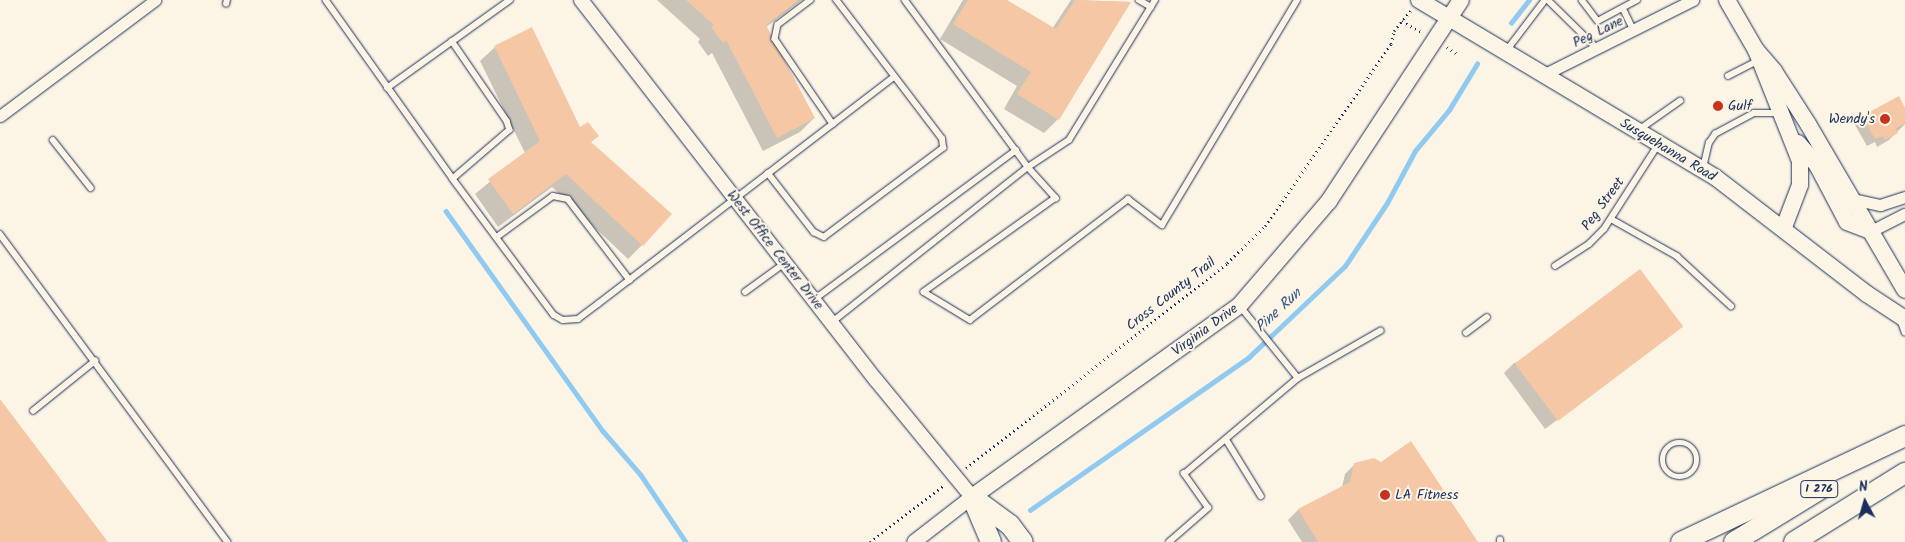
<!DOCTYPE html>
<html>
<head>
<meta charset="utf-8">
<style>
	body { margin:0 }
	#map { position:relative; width:1905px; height:542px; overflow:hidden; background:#fcf5e5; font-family:Kalam,sans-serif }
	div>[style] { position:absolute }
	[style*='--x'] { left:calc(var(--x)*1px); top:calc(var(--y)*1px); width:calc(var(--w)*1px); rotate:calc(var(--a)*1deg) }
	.shadow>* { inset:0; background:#0003 }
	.stream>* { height:4.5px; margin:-2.25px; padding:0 2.25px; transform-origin:2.25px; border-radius:2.25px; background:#91caf1 }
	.building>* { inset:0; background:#f5c7a4; transform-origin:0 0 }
	.path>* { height:2.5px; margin-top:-1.25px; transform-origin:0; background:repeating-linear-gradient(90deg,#1b2f5e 0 1px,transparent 0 5px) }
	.roads { filter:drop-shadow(0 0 1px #1b2f5e) drop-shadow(0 0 1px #1b2f5e) }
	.service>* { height:5.5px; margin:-2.75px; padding:0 2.75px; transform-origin:2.75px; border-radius:2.75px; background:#fcf5e5 }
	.service>.ring { margin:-2.75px; padding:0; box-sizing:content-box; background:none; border:5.5px solid #fcf5e5; border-radius:50% }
	.minor>* { height:11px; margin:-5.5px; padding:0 5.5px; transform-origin:5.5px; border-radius:5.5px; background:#fcf5e5 }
	.tertiary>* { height:14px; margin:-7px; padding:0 7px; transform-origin:7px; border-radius:7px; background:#fcf5e5 }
	.secondary>* { height:16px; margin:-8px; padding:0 8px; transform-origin:8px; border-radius:8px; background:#fcf5e5 }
	.motorway>* { height:20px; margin:-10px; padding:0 10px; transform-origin:10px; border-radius:10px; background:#fcf5e5 }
	.dots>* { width:14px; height:14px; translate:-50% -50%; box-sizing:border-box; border:2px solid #fcf5e5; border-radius:50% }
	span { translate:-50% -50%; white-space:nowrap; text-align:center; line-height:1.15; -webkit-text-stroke:4px #fcf5e5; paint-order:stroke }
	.shield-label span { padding:1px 4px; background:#fcf5e5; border:1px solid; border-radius:4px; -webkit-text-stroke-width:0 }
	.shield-label { font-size:12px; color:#1b2f5e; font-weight:700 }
	.street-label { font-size:14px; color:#1b2f5e }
	.poi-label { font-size:14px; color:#1b2f5e }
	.left { translate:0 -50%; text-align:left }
	.right { translate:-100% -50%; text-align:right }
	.water-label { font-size:15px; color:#385683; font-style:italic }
	.north { position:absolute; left:1840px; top:477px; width:50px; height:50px; -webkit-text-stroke:4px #fcf5e5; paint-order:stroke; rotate:354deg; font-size:14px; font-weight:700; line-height:20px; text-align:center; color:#1b2f5e }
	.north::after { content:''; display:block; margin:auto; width:18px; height:22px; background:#1b2f5e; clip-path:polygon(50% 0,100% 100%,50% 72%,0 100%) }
</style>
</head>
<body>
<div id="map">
	<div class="shadow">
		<div style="clip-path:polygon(657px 0,802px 0,766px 27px,814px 118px,800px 132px,763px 151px,712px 53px,708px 56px,698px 42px,700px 39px)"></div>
		<div style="clip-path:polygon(963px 0,1005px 0,1052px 29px,1071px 0,1130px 2px,1058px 119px,1044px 133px,1004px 109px,1017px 86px,940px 39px)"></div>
		<div style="clip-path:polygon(495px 47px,590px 142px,642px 245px,628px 259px,552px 187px,498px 227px,475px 194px,525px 153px,480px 61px)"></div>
		<div style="clip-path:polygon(1905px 111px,1905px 124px,1889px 140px,1877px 147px,1875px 142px,1867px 146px,1855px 125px,1863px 117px)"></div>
		<div style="clip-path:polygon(1681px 327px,1545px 429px,1504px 373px,1514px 363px)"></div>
		<div style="clip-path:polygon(1355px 464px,1476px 542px,1302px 542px,1288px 520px,1298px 510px,1342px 487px,1345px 474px)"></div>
	</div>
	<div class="stream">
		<div style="--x:1511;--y:23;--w:29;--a:-52"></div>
		<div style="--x:446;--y:211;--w:270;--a:54.5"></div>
		<div style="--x:603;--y:431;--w:58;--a:49.2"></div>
		<div style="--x:641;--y:475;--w:81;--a:56.1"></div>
		<div style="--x:1030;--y:510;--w:267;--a:-34.9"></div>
		<div style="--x:1249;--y:357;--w:132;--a:-43.5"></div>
		<div style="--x:1345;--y:266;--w:76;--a:-56.3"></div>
		<div style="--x:1387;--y:203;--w:59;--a:-61.7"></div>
		<div style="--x:1415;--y:151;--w:53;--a:-50.3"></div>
		<div style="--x:1449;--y:110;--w:54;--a:-58.7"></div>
	</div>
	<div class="building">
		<div style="clip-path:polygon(686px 0,799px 0,766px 25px,815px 118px,777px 138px,726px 40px,723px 43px,711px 27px,714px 25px)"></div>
		<div style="clip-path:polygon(968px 0,1007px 0,1056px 29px,1075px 0,1131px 2px,1059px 120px,1017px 94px,1031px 72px,953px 24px)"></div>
		<div style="clip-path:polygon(532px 27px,580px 127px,588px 122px,599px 136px,591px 142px,672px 214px,643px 246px,566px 174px,513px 214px,488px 179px,540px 141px,494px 46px)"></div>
		<div style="clip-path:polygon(1899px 96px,1905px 108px,1905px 123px,1896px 128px,1898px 133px,1885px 140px,1883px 136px,1875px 139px,1862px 116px)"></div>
		<div style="left:1640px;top:269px;width:72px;height:157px;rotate:53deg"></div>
		<div style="clip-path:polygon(0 399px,108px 542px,0 542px)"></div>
		<div style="clip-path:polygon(1411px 441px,1478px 542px,1318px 542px,1298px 509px,1350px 482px,1354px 463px,1374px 458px,1381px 462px)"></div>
	</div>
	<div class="path">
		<div style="--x:1402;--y:21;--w:24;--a:30"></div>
		<div style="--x:1447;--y:47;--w:12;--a:35"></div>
		<div style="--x:966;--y:468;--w:332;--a:-38.1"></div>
		<div style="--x:1227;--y:263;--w:53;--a:-44.2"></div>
		<div style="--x:1265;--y:226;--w:221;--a:-55.3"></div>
		<div style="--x:1391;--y:44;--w:13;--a:-77"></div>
		<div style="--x:1394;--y:31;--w:26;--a:-51"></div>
		<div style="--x:870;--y:542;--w:93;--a:-37.6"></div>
	</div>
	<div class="roads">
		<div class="service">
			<div style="--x:326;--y:0;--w:219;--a:54.6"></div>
			<div style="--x:453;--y:179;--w:169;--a:53.4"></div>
			<div style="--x:554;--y:315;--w:10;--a:29"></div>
			<div style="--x:563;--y:320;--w:15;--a:-4"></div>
			<div style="--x:578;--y:319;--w:25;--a:-37"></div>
			<div style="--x:598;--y:304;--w:373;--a:-37.5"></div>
			<div style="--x:811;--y:0;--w:41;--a:142.9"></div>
			<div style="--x:778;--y:25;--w:14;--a:102"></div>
			<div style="--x:775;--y:39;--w:103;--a:55.7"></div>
			<div style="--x:905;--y:0;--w:207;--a:53.6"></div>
			<div style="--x:1028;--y:167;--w:42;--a:47.9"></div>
			<div style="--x:1056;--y:198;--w:162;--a:144.5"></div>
			<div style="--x:924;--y:292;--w:54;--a:31.3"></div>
			<div style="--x:970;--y:320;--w:199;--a:-37.4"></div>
			<div style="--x:1128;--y:199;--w:43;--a:37.4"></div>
			<div style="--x:1162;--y:225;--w:262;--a:-59"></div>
			<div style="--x:1139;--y:0;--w:14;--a:30"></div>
			<div style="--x:1548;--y:0;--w:69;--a:44.4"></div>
			<div style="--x:1582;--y:0;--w:26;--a:53"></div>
			<div style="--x:1598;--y:21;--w:44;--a:-28.3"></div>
			<div style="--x:226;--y:4;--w:4;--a:-76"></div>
			<div style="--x:1623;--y:8;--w:25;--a:64"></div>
			<div style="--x:452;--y:41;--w:97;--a:55.5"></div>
			<div style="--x:507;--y:121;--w:9;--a:72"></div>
			<div style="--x:510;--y:130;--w:75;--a:139.3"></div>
			<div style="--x:1507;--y:50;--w:63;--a:-52.8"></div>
			<div style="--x:1728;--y:76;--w:36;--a:-27"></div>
			<div style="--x:387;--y:88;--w:151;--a:-35.6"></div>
			<div style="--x:1640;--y:129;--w:49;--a:-35"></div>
			<div style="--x:53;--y:140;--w:61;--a:51.6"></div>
			<div style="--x:1703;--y:168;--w:26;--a:-77"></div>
			<div style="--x:1709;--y:143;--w:11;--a:-56"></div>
			<div style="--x:1715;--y:134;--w:44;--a:-28.3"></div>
			<div style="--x:1754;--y:113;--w:25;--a:0"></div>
			<div style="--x:768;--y:173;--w:75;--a:52.1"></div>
			<div style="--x:814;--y:232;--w:11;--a:27"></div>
			<div style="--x:824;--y:237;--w:149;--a:-36.8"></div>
			<div style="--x:943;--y:148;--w:9;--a:-96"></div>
			<div style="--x:942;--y:139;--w:175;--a:-127.3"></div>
			<div style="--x:1611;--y:219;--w:76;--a:29.3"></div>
			<div style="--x:1677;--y:256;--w:74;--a:42.8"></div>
			<div style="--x:0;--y:234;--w:383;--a:53.5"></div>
			<div style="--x:497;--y:237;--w:69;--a:-36.2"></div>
			<div style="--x:553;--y:196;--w:15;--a:11"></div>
			<div style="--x:568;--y:199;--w:102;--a:52.6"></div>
			<div style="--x:1555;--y:266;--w:40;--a:-32.9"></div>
			<div style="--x:1589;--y:244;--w:21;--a:-45"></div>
			<div style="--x:1604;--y:229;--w:100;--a:-57.3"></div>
			<div style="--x:745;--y:292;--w:49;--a:-35.9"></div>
			<div style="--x:815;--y:299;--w:250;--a:-36.5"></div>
			<div style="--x:1241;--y:307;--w:91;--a:51.2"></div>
			<div style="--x:1901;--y:321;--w:12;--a:70"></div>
			<div style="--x:831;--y:323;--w:251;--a:-38.4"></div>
			<div style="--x:1028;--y:167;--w:49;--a:-33.4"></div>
			<div style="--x:1069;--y:140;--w:164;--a:-58.4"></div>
			<div style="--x:1466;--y:333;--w:26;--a:-37"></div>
			<div style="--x:33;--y:411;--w:80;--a:-38.9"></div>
			<div style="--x:1226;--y:439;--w:67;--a:58.4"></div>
			<div class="ring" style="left:1663px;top:443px;width:28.5px;height:28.5px"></div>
			<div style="--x:1169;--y:542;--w:52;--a:-41.1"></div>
			<div style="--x:1208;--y:508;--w:42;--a:-125.2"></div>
			<div style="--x:1184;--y:474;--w:149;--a:-40.1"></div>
			<div style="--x:1298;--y:378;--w:95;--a:-29.8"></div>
			<div style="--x:1500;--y:542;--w:2;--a:-90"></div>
		</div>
		<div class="minor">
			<div style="--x:1543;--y:75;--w:168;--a:-26.6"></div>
			<div style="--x:0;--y:116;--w:194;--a:-36.8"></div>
			<div style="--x:1852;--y:199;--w:29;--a:12"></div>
			<div style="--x:1880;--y:205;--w:26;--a:-18"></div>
			<div style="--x:1871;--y:231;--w:38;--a:-27"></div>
		</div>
		<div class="tertiary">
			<div style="--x:581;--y:0;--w:481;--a:52.2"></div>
			<div style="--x:876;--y:380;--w:151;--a:50.6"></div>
			<div style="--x:972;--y:497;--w:73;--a:142.2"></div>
		</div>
		<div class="secondary">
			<div style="--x:1419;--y:0;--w:345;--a:30.9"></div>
			<div style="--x:1715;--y:177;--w:192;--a:37.6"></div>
			<div style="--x:1867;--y:294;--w:45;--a:33.3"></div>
			<div style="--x:1727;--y:0;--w:58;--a:59.9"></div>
			<div style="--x:1756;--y:50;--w:119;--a:68.4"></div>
			<div style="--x:1800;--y:161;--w:24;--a:90"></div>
			<div style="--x:1800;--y:185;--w:45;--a:110.9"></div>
			<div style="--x:1756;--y:50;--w:28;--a:49"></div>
			<div style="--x:1774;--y:71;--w:63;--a:57.3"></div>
			<div style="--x:1808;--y:124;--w:192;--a:59.7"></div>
			<div style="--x:1798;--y:143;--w:29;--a:49"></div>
			<div style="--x:1817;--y:165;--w:64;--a:62.2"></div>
			<div style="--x:1847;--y:222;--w:26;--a:21"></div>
			<div style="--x:972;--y:497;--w:328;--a:-35.6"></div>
			<div style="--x:1239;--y:306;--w:138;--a:-49.4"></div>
			<div style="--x:1329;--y:201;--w:240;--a:-56.7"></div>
		</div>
		<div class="motorway">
			<div style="--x:972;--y:497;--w:47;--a:36.4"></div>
			<div style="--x:1010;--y:525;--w:21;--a:53"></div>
			<div style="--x:972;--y:497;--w:49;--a:67.1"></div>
			<div style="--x:1681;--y:542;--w:248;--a:-25.3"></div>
			<div style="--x:1734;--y:542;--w:103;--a:-31.5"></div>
			<div style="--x:1794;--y:542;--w:131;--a:-31.9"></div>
		</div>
	</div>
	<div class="dots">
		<div style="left:1718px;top:106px;background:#c8321e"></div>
		<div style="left:1885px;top:119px;background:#c8321e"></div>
		<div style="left:1385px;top:495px;background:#c8321e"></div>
	</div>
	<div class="shield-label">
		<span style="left:1819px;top:489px">I 276</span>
	</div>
	<div class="street-label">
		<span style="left:1598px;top:32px;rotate:-26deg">Peg Lane</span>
		<span style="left:1668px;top:150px;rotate:31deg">Susquehanna Road</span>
		<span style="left:1603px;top:204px;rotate:-54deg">Peg Street</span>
		<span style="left:775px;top:250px;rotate:52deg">West Office Center Drive</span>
		<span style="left:1171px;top:294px;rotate:-38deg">Cross County Trail</span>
		<span style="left:1205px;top:330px;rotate:-36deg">Virginia Drive</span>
	</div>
	<div class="poi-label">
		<span class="left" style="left:1728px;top:106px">Gulf</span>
		<span class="right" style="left:1875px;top:119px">Wendy's</span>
		<span class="left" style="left:1395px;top:495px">LA Fitness</span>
	</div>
	<div class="water-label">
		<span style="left:1279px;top:311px;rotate:-43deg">Pine Run</span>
	</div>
	<div class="north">N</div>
</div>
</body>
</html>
